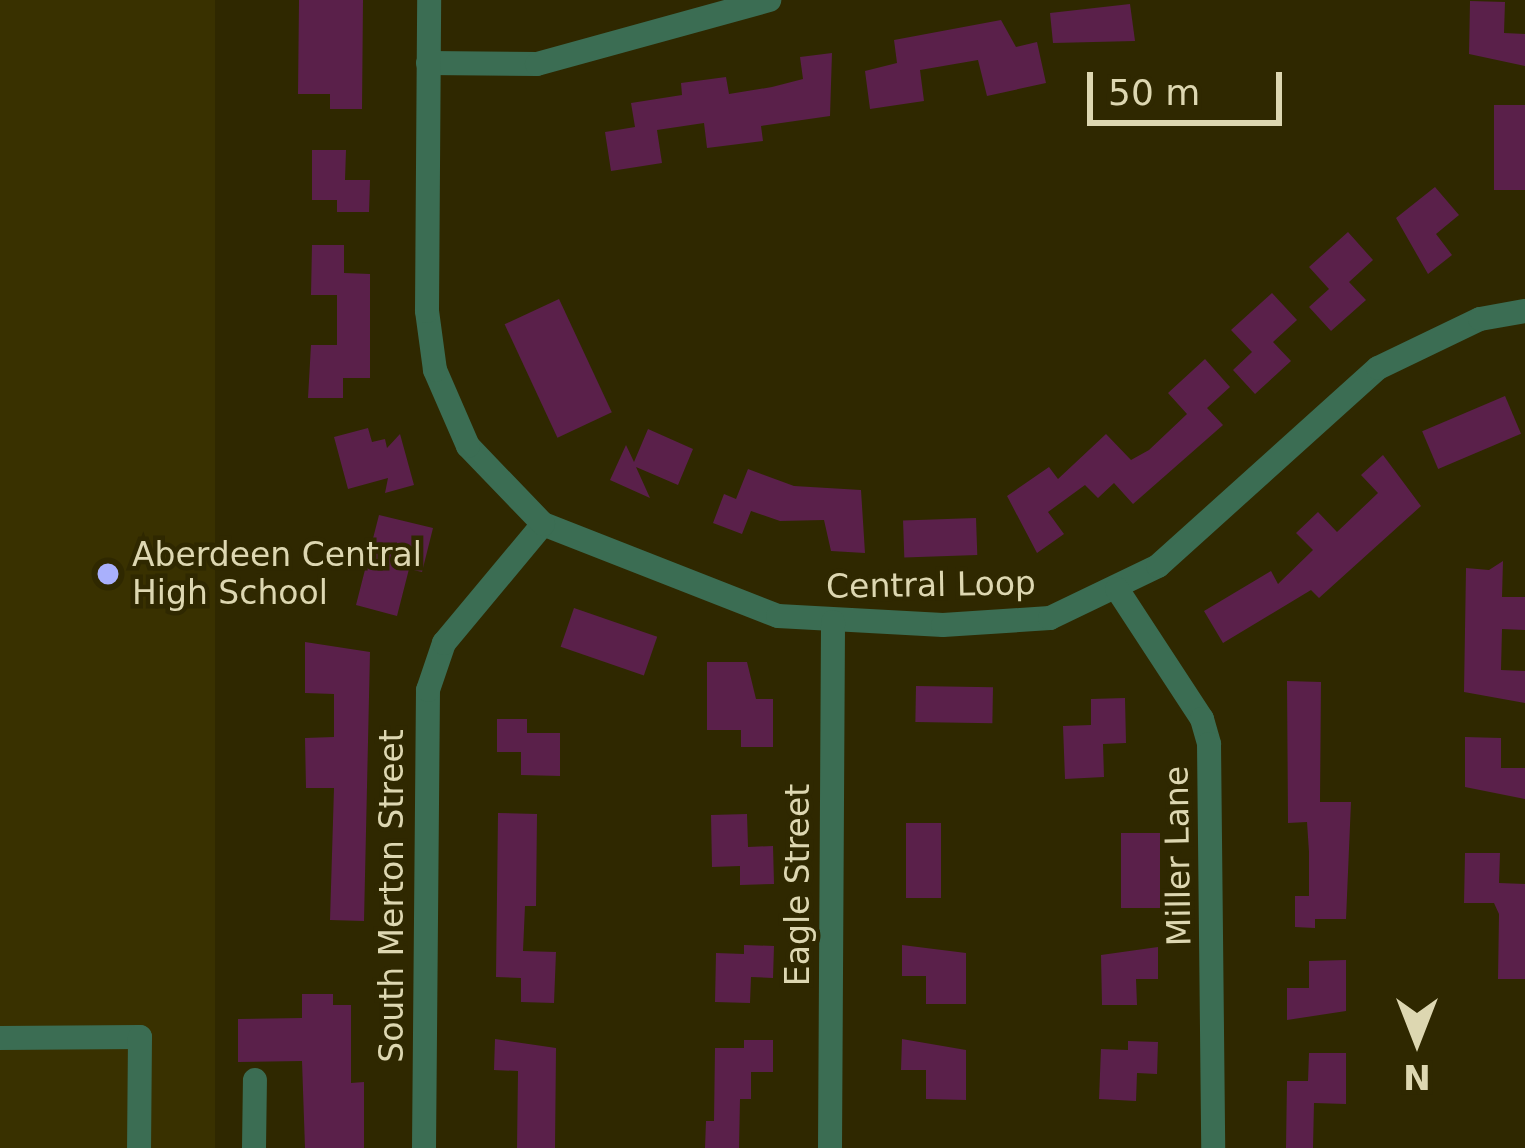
<!DOCTYPE html>
<html>
<head>
<meta charset="utf-8">
<style>
	body { margin:0 }
	#map { position:relative; width:1525px; height:1148px; overflow:hidden; background:#2f2800; font-family:"DejaVu Sans",sans-serif }
	div>[style] { position:absolute }
	[style*='--x'] { left:calc(var(--x)*1px); top:calc(var(--y)*1px); width:calc(var(--w)*1px); rotate:calc(var(--a)*1deg) }
	.built>* { inset:0; background:#393100; transform-origin:0 0 }
	.building>* { inset:0; background:#5a204a; transform-origin:0 0 }
	.minor>* { height:24px; margin:-12px; padding:0 12px; transform-origin:12px; border-radius:12px; background:#3b6d53 }
	.dots>* { width:33px; height:33px; translate:-50% -50%; box-sizing:border-box; border:6px solid #2f2800; border-radius:50% }
	span { translate:-50% -50%; white-space:nowrap; text-align:center; line-height:1.15; -webkit-text-stroke:9px #2f2800; paint-order:stroke }
	.poi-label { font-size:33px; color:#ddd7b1 }
	.left { translate:0 -50%; text-align:left }
	.street-label { font-size:33px; color:#ddd7b1 }
	.north { position:absolute; left:1357px; top:980px; width:120px; height:120px; -webkit-text-stroke:9px #2f2800; paint-order:stroke; rotate:180deg; font-size:33px; font-weight:700; line-height:48px; text-align:center; color:#ddd7b1 }
	.north::after { content:''; display:block; margin:auto; width:42px; height:54px; background:#ddd7b1; clip-path:polygon(50% 0,100% 100%,50% 72%,0 100%) }
	.scale { position:absolute; left:1087px; top:72px; width:195px; height:54px; box-sizing:border-box; border:6px solid #ddd7b1; border-top:0; padding-left:15px; font-size:36px; line-height:42px; white-space:nowrap; color:#ddd7b1; -webkit-text-stroke:9px #2f2800; paint-order:stroke }
</style>
</head>
<body>
<div id="map">
	<div class="built">
		<div style="left:0;top:0;width:215px;height:1148px"></div>
	</div>
	<div class="building">
		<div style="clip-path:polygon(299px 0,363px 0,362px 109px,330px 109px,330px 94px,298px 94px)"></div>
		<div style="clip-path:polygon(1470px 1px,1505px 2px,1504px 33px,1525px 34px,1525px 66px,1469px 54px)"></div>
		<div style="clip-path:polygon(1130px 4px,1135px 41px,1053px 43px,1050px 13px)"></div>
		<div style="clip-path:polygon(1001px 20px,1016px 47px,1037px 42px,1046px 83px,987px 96px,978px 60px,920px 70px,924px 101px,870px 109px,865px 71px,897px 63px,894px 40px)"></div>
		<div style="clip-path:polygon(832px 53px,830px 116px,761px 126px,763px 141px,707px 148px,704px 123px,657px 130px,662px 163px,611px 171px,605px 132px,635px 127px,631px 103px,682px 95px,681px 83px,726px 77px,729px 94px,772px 87px,803px 79px,800px 57px)"></div>
		<div style="left:1494px;top:105px;width:31px;height:85px"></div>
		<div style="clip-path:polygon(312px 150px,346px 150px,345px 180px,370px 180px,369px 212px,337px 212px,337px 200px,312px 200px)"></div>
		<div style="clip-path:polygon(1435px 187px,1459px 215px,1436px 234px,1452px 255px,1428px 274px,1396px 218px)"></div>
		<div style="clip-path:polygon(1348px 232px,1373px 260px,1349px 282px,1366px 300px,1331px 331px,1309px 307px,1329px 289px,1309px 267px)"></div>
		<div style="clip-path:polygon(312px 245px,344px 245px,344px 273px,370px 274px,370px 378px,343px 378px,343px 398px,308px 398px,311px 345px,337px 345px,337px 295px,311px 295px)"></div>
		<div style="clip-path:polygon(1272px 293px,1297px 320px,1273px 342px,1291px 361px,1255px 394px,1233px 370px,1252px 352px,1231px 330px)"></div>
		<div style="left:559px;top:299px;width:125px;height:60px;rotate:65deg"></div>
		<div style="clip-path:polygon(1205px 359px,1230px 387px,1207px 408px,1223px 425px,1133px 504px,1114px 483px,1098px 498px,1085px 485px,1048px 512px,1064px 534px,1037px 553px,1007px 496px,1049px 467px,1058px 479px,1106px 434px,1131px 460px,1149px 450px,1187px 414px,1168px 393px)"></div>
		<div style="left:1505px;top:396px;width:41px;height:90px;rotate:67deg"></div>
		<div style="clip-path:polygon(368px 428px,372px 442px,385px 439px,387px 448px,400px 434px,414px 485px,385px 493px,388px 478px,348px 489px,334px 437px)"></div>
		<div style="clip-path:polygon(648px 429px,693px 449px,678px 485px,636px 467px,650px 498px,610px 480px,626px 445px,634px 462px)"></div>
		<div style="clip-path:polygon(1383px 455px,1421px 506px,1319px 598px,1311px 590px,1223px 643px,1204px 611px,1271px 571px,1278px 584px,1313px 550px,1296px 533px,1318px 512px,1337px 532px,1378px 493px,1361px 475px)"></div>
		<div style="clip-path:polygon(748px 469px,794px 486px,861px 490px,865px 553px,831px 551px,824px 520px,780px 521px,751px 511px,742px 534px,713px 523px,724px 494px,736px 499px)"></div>
		<div style="clip-path:polygon(379px 515px,433px 528px,422px 572px,409px 569px,397px 616px,356px 605px)"></div>
		<div style="left:976px;top:518px;width:37px;height:73px;rotate:88deg"></div>
		<div style="clip-path:polygon(1503px 561px,1502px 597px,1525px 597px,1525px 630px,1502px 629px,1501px 670px,1525px 671px,1525px 703px,1464px 692px,1466px 568px,1489px 570px)"></div>
		<div style="left:574px;top:608px;width:88px;height:41px;rotate:19deg"></div>
		<div style="clip-path:polygon(305px 642px,370px 652px,364px 921px,330px 920px,334px 788px,306px 788px,305px 738px,334px 737px,334px 694px,305px 693px)"></div>
		<div style="clip-path:polygon(707px 662px,747px 662px,756px 699px,773px 699px,773px 747px,741px 747px,741px 730px,707px 730px)"></div>
		<div style="clip-path:polygon(1287px 681px,1321px 682px,1320px 802px,1351px 802px,1346px 919px,1315px 919px,1315px 928px,1295px 927px,1295px 896px,1309px 896px,1309px 852px,1307px 822px,1288px 823px)"></div>
		<div style="left:916px;top:686px;width:77px;height:36px;rotate:1deg"></div>
		<div style="clip-path:polygon(1125px 698px,1126px 743px,1103px 744px,1104px 777px,1065px 779px,1063px 726px,1091px 725px,1091px 699px)"></div>
		<div style="clip-path:polygon(497px 719px,527px 719px,527px 733px,560px 733px,560px 776px,521px 775px,521px 752px,497px 752px)"></div>
		<div style="clip-path:polygon(1465px 737px,1501px 738px,1501px 768px,1525px 768px,1525px 799px,1465px 787px)"></div>
		<div style="clip-path:polygon(498px 813px,537px 814px,536px 906px,525px 906px,523px 951px,556px 952px,554px 1003px,521px 1002px,521px 978px,496px 977px)"></div>
		<div style="clip-path:polygon(747px 814px,748px 847px,773px 846px,774px 884px,740px 885px,740px 866px,712px 867px,711px 815px)"></div>
		<div style="left:906px;top:823px;width:35px;height:75px"></div>
		<div style="left:1121px;top:833px;width:39px;height:75px"></div>
		<div style="clip-path:polygon(1465px 853px,1500px 853px,1499px 883px,1525px 884px,1525px 979px,1498px 979px,1499px 914px,1494px 903px,1464px 903px)"></div>
		<div style="clip-path:polygon(744px 945px,774px 946px,773px 978px,751px 977px,750px 1003px,715px 1002px,716px 953px,744px 954px)"></div>
		<div style="clip-path:polygon(902px 945px,966px 953px,966px 1004px,926px 1004px,926px 976px,902px 976px)"></div>
		<div style="clip-path:polygon(1158px 947px,1158px 979px,1136px 979px,1137px 1005px,1102px 1005px,1101px 955px)"></div>
		<div style="clip-path:polygon(1346px 960px,1346px 1011px,1287px 1020px,1287px 988px,1309px 988px,1309px 961px)"></div>
		<div style="clip-path:polygon(302px 994px,333px 994px,333px 1005px,351px 1005px,351px 1083px,364px 1082px,364px 1148px,305px 1148px,302px 1061px,238px 1062px,238px 1019px,302px 1018px)"></div>
		<div style="clip-path:polygon(495px 1039px,556px 1048px,555px 1148px,517px 1148px,518px 1071px,494px 1070px)"></div>
		<div style="clip-path:polygon(902px 1039px,966px 1050px,966px 1100px,926px 1099px,926px 1070px,901px 1070px)"></div>
		<div style="clip-path:polygon(744px 1040px,773px 1040px,773px 1072px,751px 1072px,751px 1099px,740px 1099px,739px 1148px,705px 1148px,706px 1121px,714px 1121px,715px 1048px,744px 1048px)"></div>
		<div style="clip-path:polygon(1128px 1041px,1158px 1042px,1157px 1074px,1137px 1073px,1136px 1101px,1099px 1099px,1101px 1049px,1128px 1050px)"></div>
		<div style="clip-path:polygon(1309px 1053px,1346px 1053px,1346px 1104px,1314px 1103px,1313px 1148px,1286px 1148px,1287px 1081px,1308px 1081px)"></div>
	</div>
	<div class="minor">
		<div style="--x:428;--y:63;--w:109;--a:0.5"></div>
		<div style="--x:537;--y:64;--w:241;--a:-15.4"></div>
		<div style="--x:543;--y:524;--w:252;--a:21.4"></div>
		<div style="--x:778;--y:616;--w:165;--a:3.1"></div>
		<div style="--x:943;--y:625;--w:107;--a:-3.7"></div>
		<div style="--x:1050;--y:618;--w:120;--a:-25.7"></div>
		<div style="--x:1158;--y:566;--w:296;--a:-42"></div>
		<div style="--x:1378;--y:368;--w:113;--a:-25.7"></div>
		<div style="--x:1480;--y:319;--w:46;--a:-10.1"></div>
		<div style="--x:1117;--y:589;--w:155;--a:56.8"></div>
		<div style="--x:1202;--y:719;--w:26;--a:74"></div>
		<div style="--x:1209;--y:744;--w:404;--a:89.4"></div>
		<div style="--x:0;--y:1038;--w:140;--a:-0.4"></div>
		<div style="--x:140;--y:1037;--w:111;--a:90.5"></div>
		<div style="--x:254;--y:1148;--w:68;--a:-89.2"></div>
		<div style="--x:424;--y:1148;--w:458;--a:-89.5"></div>
		<div style="--x:428;--y:690;--w:50;--a:-71.2"></div>
		<div style="--x:444;--y:643;--w:155;--a:-50.2"></div>
		<div style="--x:543;--y:524;--w:108;--a:-133.9"></div>
		<div style="--x:468;--y:446;--w:83;--a:-113.5"></div>
		<div style="--x:435;--y:370;--w:60;--a:-97.7"></div>
		<div style="--x:427;--y:311;--w:311;--a:-89.6"></div>
		<div style="--x:830;--y:1148;--w:526;--a:-89.67"></div>
	</div>
	<div class="dots">
		<div style="left:108px;top:574px;background:#a9b0fc"></div>
	</div>
	<div class="poi-label">
		<span class="left" style="left:132px;top:574px">Aberdeen Central<br>High School</span>
	</div>
	<div class="street-label">
		<span style="left:931px;top:585px;rotate:-1deg">Central Loop</span>
		<span style="left:1178px;top:856px;rotate:-91deg">Miller Lane</span>
		<span style="left:798px;top:885px;rotate:-90deg">Eagle Street</span>
		<span style="left:392px;top:896px;rotate:-90deg">South Merton Street</span>
	</div>
	<div class="north">N</div>
	<div class="scale">50 m</div>
</div>
</body>
</html>
